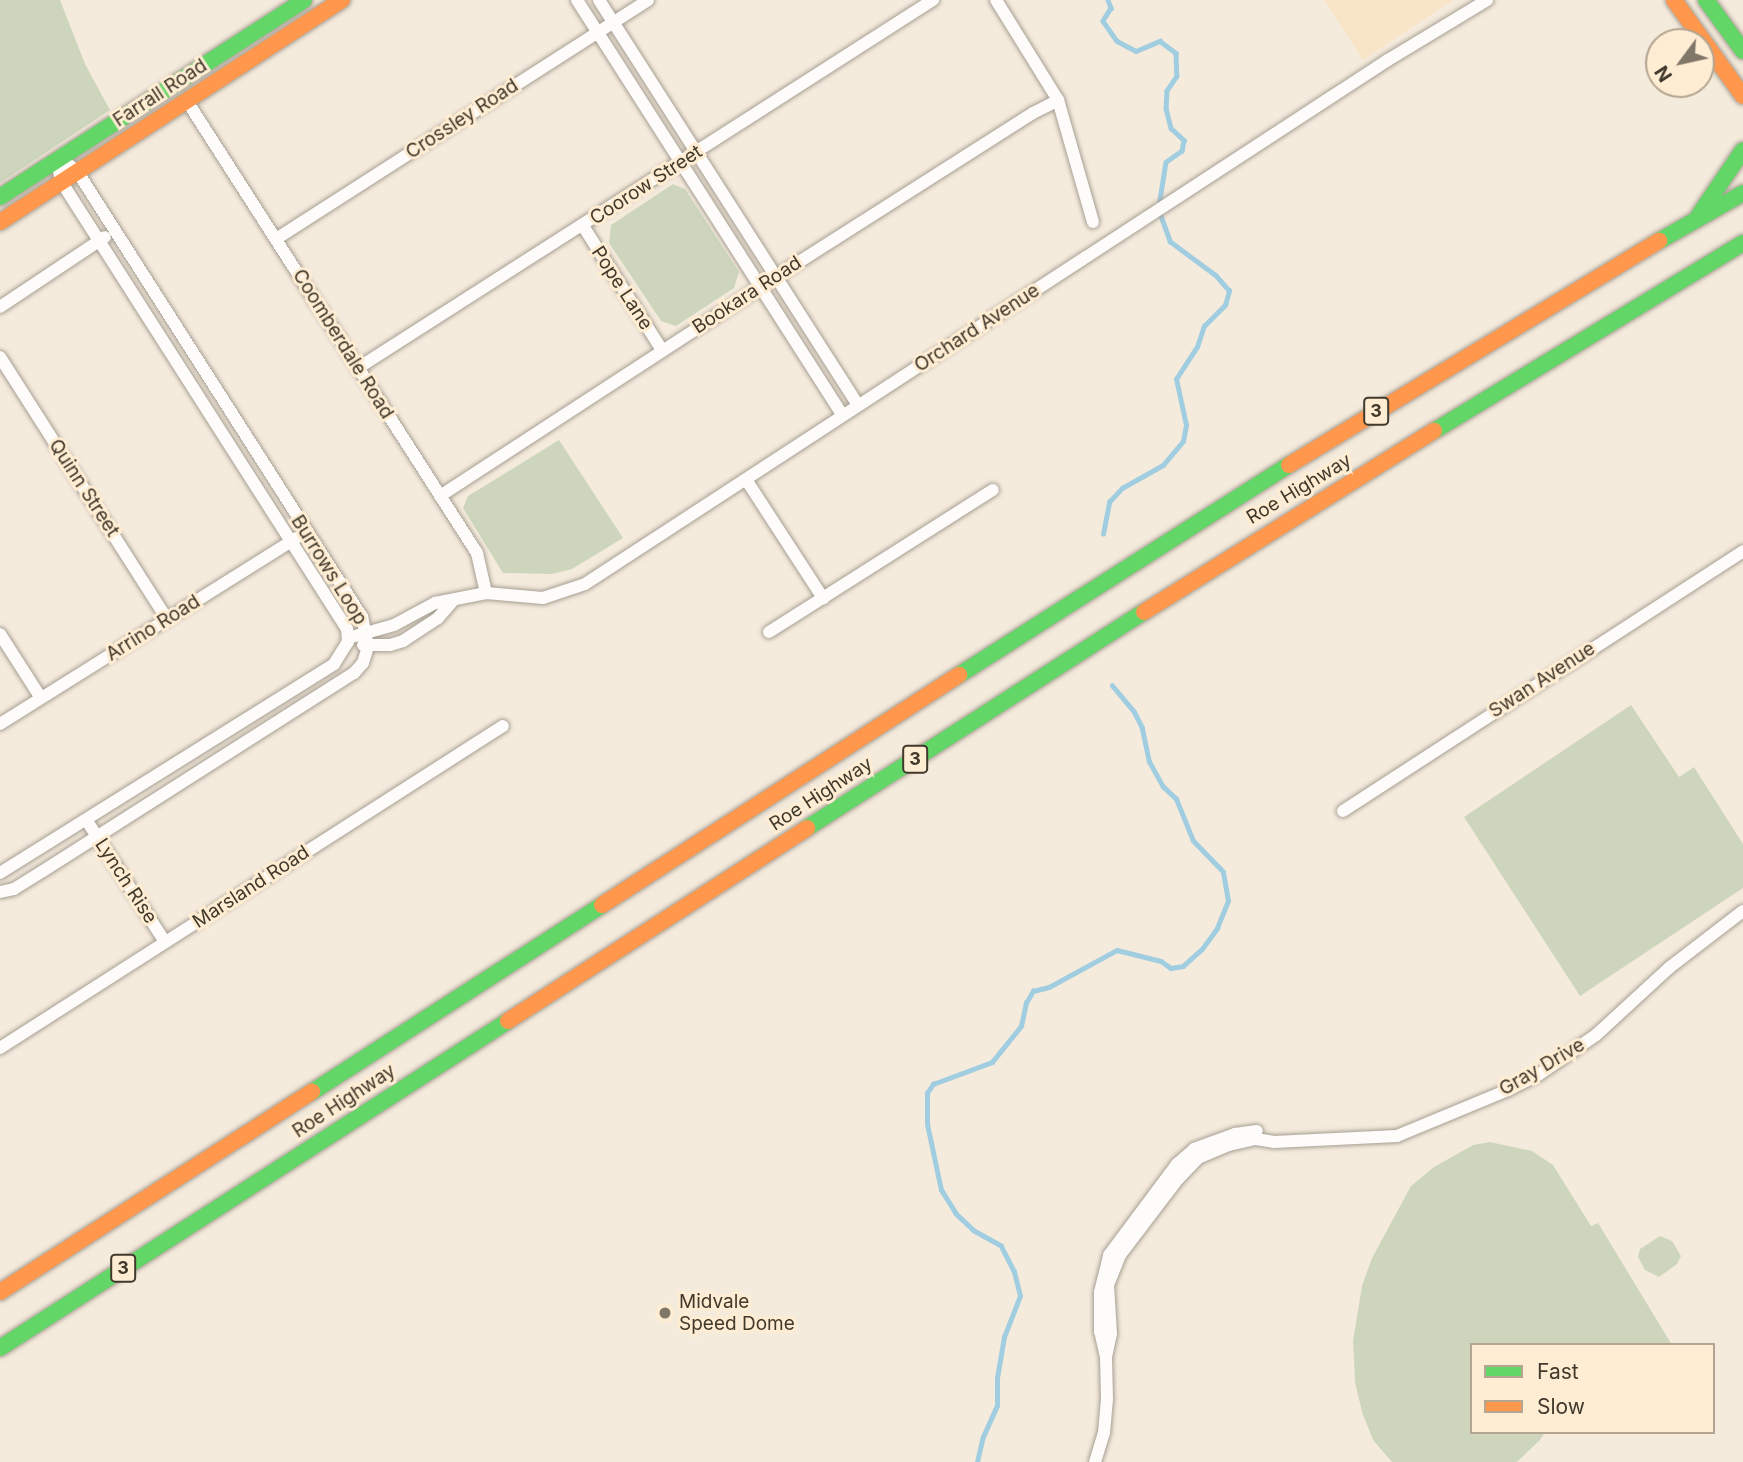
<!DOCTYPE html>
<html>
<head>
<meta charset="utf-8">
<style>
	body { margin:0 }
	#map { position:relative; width:1743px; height:1462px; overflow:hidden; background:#f5ebdd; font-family:Inter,sans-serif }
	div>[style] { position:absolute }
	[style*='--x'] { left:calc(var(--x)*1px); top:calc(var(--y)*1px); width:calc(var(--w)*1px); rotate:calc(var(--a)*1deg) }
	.built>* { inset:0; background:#f8e5c8 }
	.green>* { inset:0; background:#cdd6bd }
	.stream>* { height:4.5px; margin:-2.25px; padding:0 2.25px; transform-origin:2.25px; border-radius:2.25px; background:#a1cde0 }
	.roads { filter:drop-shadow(0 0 2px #a79f93) drop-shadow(0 0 2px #a79f93) }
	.street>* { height:12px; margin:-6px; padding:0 6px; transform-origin:6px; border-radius:6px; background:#fefcfa }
	.fast>* { height:16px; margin:-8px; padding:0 8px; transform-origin:8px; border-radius:8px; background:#63d668 }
	.slow>* { height:16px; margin:-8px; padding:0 8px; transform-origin:8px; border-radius:8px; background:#ff974d }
	.dots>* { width:19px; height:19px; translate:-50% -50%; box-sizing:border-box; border:4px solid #ffedd3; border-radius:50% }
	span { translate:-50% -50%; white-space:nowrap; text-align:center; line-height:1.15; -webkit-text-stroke:6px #ffedd3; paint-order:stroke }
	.shield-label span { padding:2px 5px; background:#ffedd3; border:2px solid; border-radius:5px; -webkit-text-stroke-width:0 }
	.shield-label { font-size:18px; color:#41392b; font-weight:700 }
	.street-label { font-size:19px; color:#41392b }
	.poi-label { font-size:19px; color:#41392b }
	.left { translate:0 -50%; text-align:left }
	.legend { position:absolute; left:1470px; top:1343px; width:245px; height:91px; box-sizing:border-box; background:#ffedd3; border:2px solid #b3a590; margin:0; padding:9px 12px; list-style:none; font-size:21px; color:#41392b }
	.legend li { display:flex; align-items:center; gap:14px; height:35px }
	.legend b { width:35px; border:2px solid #b3a590 }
	.north { position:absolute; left:1645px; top:28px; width:70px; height:70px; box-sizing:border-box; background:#ffedd3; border:2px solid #b3a590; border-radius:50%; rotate:237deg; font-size:19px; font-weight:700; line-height:28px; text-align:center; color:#41392b }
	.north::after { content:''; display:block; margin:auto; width:24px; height:32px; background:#807769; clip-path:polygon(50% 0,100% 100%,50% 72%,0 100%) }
</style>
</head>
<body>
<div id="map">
	<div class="built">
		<div style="clip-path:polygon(1324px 0,1453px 0,1363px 60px)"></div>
	</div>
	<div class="green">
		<div style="clip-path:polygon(0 0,60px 0,85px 64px,110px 110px,0 183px)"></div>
		<div style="clip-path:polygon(673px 184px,685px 189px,739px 272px,734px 288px,676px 326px,661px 321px,609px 243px,611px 225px)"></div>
		<div style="clip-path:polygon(559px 440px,623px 538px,572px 569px,552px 574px,503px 573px,463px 508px,468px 496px)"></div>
		<div style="clip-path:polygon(1631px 705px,1679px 777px,1694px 767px,1743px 844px,1743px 888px,1580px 996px,1464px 817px)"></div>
		<div style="clip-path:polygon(1490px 1142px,1532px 1151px,1553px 1165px,1591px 1226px,1598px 1223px,1672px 1345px,1472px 1345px,1472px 1432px,1545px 1432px,1540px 1440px,1517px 1462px,1392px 1462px,1373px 1440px,1362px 1412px,1355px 1382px,1353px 1341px,1362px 1286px,1372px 1258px,1411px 1186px,1434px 1167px,1473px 1145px)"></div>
		<div style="clip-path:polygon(1660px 1236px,1672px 1241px,1681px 1256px,1677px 1264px,1659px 1277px,1645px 1270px,1638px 1257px,1640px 1249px)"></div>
	</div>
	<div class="stream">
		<div style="--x:1108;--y:0;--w:9;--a:69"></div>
		<div style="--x:1111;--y:8;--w:15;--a:122"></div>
		<div style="--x:1103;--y:21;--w:24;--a:55"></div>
		<div style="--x:1117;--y:41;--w:21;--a:28"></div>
		<div style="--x:1136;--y:51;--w:26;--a:-23"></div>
		<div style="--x:1160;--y:41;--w:20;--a:37"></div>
		<div style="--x:1176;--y:53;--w:23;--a:88"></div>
		<div style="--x:1177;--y:76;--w:18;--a:124"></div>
		<div style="--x:1167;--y:91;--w:17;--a:93"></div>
		<div style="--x:1166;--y:108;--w:21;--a:76"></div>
		<div style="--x:1171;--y:128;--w:18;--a:43"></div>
		<div style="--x:1184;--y:140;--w:11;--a:100"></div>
		<div style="--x:1182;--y:151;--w:19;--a:145"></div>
		<div style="--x:1166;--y:162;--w:39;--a:99"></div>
		<div style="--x:1103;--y:534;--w:33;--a:-79"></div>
		<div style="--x:1109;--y:502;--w:19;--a:-47"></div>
		<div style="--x:1122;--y:488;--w:47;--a:-29.3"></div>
		<div style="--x:1163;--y:465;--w:31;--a:-50"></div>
		<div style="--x:1183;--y:441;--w:16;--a:-79"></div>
		<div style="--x:1186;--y:425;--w:47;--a:-102.3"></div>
		<div style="--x:1176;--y:379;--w:38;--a:-57"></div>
		<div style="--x:1197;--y:347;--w:22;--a:-72"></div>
		<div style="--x:1204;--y:326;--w:30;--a:-45"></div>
		<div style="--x:1225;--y:305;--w:15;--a:-74"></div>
		<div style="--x:1229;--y:291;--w:20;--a:-131"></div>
		<div style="--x:1216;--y:276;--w:57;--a:-143.5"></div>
		<div style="--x:1170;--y:242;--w:29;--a:-110"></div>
		<div style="--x:977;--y:1462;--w:26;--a:-77"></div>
		<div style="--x:983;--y:1437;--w:34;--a:-66"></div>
		<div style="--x:997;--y:1406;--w:28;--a:-90"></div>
		<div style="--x:997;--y:1378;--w:42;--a:-80.3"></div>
		<div style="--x:1004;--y:1337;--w:44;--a:-68.7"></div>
		<div style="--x:1020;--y:1296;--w:25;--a:-104"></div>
		<div style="--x:1014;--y:1272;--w:29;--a:-117"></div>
		<div style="--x:1001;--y:1246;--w:31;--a:-151"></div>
		<div style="--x:974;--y:1231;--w:25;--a:-137"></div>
		<div style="--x:956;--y:1214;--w:28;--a:-122"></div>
		<div style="--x:941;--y:1190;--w:67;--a:-102"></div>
		<div style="--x:927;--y:1124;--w:31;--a:-90"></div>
		<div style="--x:927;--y:1093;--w:11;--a:-56"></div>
		<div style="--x:933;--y:1084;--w:63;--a:-20.4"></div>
		<div style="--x:992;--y:1062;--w:46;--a:-51.1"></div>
		<div style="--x:1021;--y:1026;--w:24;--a:-78"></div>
		<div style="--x:1026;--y:1003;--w:14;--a:-60"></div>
		<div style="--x:1033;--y:991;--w:16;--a:-14"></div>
		<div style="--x:1049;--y:987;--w:77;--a:-28.6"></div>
		<div style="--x:1117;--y:950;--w:45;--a:14"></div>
		<div style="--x:1161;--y:961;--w:12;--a:35"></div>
		<div style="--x:1171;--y:968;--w:12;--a:-9"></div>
		<div style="--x:1183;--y:966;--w:25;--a:-42"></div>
		<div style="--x:1202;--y:949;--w:26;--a:-54"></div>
		<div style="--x:1217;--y:928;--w:29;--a:-68"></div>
		<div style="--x:1228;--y:901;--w:29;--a:-100"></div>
		<div style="--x:1223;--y:872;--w:43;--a:-134.1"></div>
		<div style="--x:1193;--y:841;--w:45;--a:-112"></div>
		<div style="--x:1176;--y:799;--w:18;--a:-137"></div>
		<div style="--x:1163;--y:787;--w:29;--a:-119"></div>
		<div style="--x:1149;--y:762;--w:35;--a:-102"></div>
		<div style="--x:1142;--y:728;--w:18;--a:-117"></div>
		<div style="--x:1134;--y:712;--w:34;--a:-130"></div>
	</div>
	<div class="roads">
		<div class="street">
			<div style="--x:577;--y:0;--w:492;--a:57.4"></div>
			<div style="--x:599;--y:0;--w:481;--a:57.4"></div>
			<div style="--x:996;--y:0;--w:118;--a:58.2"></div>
			<div style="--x:1058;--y:100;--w:127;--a:74"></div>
			<div style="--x:187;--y:101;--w:537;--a:57.32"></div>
			<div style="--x:477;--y:553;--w:41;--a:77.3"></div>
			<div style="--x:583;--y:226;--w:147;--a:57.5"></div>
			<div style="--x:276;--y:239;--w:442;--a:-32.7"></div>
			<div style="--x:0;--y:307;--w:126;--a:-33.7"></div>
			<div style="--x:0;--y:357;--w:311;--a:57.5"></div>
			<div style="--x:358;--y:368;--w:683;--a:-32.62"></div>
			<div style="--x:747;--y:481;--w:140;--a:57"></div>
			<div style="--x:440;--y:496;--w:402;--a:-33.1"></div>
			<div style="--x:777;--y:276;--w:303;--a:-32.5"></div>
			<div style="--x:1033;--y:113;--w:28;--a:-27"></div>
			<div style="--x:769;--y:632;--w:265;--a:-32.4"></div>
			<div style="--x:0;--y:634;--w:76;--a:57.4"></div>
			<div style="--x:348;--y:638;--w:48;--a:-15.8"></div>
			<div style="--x:394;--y:625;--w:47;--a:-28.2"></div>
			<div style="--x:435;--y:603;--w:52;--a:-11.1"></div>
			<div style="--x:486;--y:593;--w:57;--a:5"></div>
			<div style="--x:543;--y:598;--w:44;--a:-18.4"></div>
			<div style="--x:585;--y:584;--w:959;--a:-33.13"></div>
			<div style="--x:1388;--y:60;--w:116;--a:-31.2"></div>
			<div style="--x:363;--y:645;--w:27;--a:0"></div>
			<div style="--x:390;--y:645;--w:14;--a:-17"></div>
			<div style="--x:403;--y:641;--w:42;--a:-33.3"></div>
			<div style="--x:438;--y:618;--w:21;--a:-49"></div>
			<div style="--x:0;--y:724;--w:350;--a:-32.1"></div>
			<div style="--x:1343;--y:811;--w:477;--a:-33"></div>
			<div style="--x:87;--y:821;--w:144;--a:57.2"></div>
			<div style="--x:0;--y:873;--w:394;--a:-32"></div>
			<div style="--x:334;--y:664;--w:26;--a:-58"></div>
			<div style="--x:348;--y:642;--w:13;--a:-94"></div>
			<div style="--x:347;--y:629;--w:13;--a:-122"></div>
			<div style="--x:340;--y:618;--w:518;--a:-122.56"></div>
			<div style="--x:61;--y:181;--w:20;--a:-101"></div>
			<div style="--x:0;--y:892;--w:14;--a:-12"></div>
			<div style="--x:14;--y:889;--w:34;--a:-32"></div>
			<div style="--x:43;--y:871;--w:369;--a:-32.5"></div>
			<div style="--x:354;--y:673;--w:13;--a:-48"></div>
			<div style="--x:363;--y:663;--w:17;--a:-73"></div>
			<div style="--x:368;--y:647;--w:31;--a:-101"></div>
			<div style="--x:362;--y:617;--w:529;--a:-122.58"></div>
			<div style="--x:77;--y:171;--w:21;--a:-143"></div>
			<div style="--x:0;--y:1048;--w:597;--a:-32.63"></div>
			<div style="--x:1106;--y:1357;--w:24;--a:-78"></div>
			<div style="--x:1111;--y:1334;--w:49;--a:-93.5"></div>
			<div style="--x:1108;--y:1285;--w:32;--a:-68"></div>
			<div style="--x:1120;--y:1255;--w:96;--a:-52.7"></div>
			<div style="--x:1178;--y:1179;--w:29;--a:-46"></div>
			<div style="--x:1198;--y:1158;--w:34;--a:-23"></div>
			<div style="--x:1229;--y:1145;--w:28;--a:-13"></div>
			<div style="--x:1256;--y:1139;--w:18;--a:9"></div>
			<div style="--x:1274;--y:1142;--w:123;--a:-2.8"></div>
			<div style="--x:1397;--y:1136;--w:120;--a:-22.5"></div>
			<div style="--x:1508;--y:1090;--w:34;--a:-27"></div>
			<div style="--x:1538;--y:1075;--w:70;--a:-34.6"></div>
			<div style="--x:1596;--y:1035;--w:100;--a:-42.6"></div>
			<div style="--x:1670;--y:967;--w:92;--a:-37.5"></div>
			<div style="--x:1095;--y:1462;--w:30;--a:-73"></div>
			<div style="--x:1104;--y:1433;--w:34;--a:-85"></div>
			<div style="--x:1107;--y:1399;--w:42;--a:-91.4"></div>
			<div style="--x:1106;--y:1357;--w:26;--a:-103"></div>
			<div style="--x:1100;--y:1332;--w:40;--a:-90"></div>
			<div style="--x:1100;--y:1292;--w:38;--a:-76"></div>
			<div style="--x:1109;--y:1255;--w:114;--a:-53.2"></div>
			<div style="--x:1177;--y:1164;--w:23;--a:-41"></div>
			<div style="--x:1194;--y:1149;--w:44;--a:-20.1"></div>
			<div style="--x:1235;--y:1134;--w:22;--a:-8"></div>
		</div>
		<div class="fast">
			<div style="--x:1706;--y:0;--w:63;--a:54"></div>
			<div style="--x:0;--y:197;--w:362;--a:-32.9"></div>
			<div style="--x:1699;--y:215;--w:78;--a:-55.9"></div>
			<div style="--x:1659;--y:241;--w:97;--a:-29.7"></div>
			<div style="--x:1434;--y:431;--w:362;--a:-31.3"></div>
			<div style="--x:959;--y:675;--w:391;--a:-32.5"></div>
			<div style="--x:807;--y:828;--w:400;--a:-32.7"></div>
			<div style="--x:312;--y:1092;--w:345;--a:-32.8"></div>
			<div style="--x:0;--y:1348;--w:604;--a:-32.77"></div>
		</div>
		<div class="slow">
			<div style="--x:1674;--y:0;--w:118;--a:54.3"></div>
			<div style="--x:0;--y:222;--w:408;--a:-33"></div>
			<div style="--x:1289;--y:465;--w:433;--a:-31.2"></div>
			<div style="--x:1144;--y:612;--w:342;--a:-32"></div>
			<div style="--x:602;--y:905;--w:425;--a:-32.8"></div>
			<div style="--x:508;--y:1021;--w:356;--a:-32.8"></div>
			<div style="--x:0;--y:1292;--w:371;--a:-32.7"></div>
		</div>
	</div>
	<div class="dots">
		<div style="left:665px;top:1313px;background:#807769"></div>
	</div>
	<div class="shield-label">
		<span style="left:1376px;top:411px">3</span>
		<span style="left:915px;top:759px">3</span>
		<span style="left:123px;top:1268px">3</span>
	</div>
	<div class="street-label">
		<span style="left:160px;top:93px;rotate:-33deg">Farrall Road</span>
		<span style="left:462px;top:119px;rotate:-33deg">Crossley Road</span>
		<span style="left:646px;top:185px;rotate:-33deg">Coorow Street</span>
		<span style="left:622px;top:288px;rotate:57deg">Pope Lane</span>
		<span style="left:747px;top:295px;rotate:-33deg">Bookara Road</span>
		<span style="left:977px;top:328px;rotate:-33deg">Orchard Avenue</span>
		<span style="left:343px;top:344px;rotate:58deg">Coomberdale Road</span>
		<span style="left:84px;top:488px;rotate:57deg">Quinn Street</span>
		<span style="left:1299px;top:489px;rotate:-31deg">Roe Highway</span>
		<span style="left:329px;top:570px;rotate:58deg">Burrows Loop</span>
		<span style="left:153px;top:628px;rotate:-32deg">Arrino Road</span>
		<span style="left:1542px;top:680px;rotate:-33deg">Swan Avenue</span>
		<span style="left:821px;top:794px;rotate:-33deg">Roe Highway</span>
		<span style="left:126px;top:881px;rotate:57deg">Lynch Rise</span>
		<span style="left:251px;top:887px;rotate:-33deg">Marsland Road</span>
		<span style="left:1542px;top:1067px;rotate:-30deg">Gray Drive</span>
		<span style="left:344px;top:1101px;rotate:-33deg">Roe Highway</span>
	</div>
	<div class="poi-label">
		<span class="left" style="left:679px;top:1313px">Midvale<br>Speed Dome</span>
	</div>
	<ul class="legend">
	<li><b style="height:9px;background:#63d668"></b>Fast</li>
	<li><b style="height:9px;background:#ff974d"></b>Slow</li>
	</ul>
	<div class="north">N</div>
</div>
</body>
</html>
